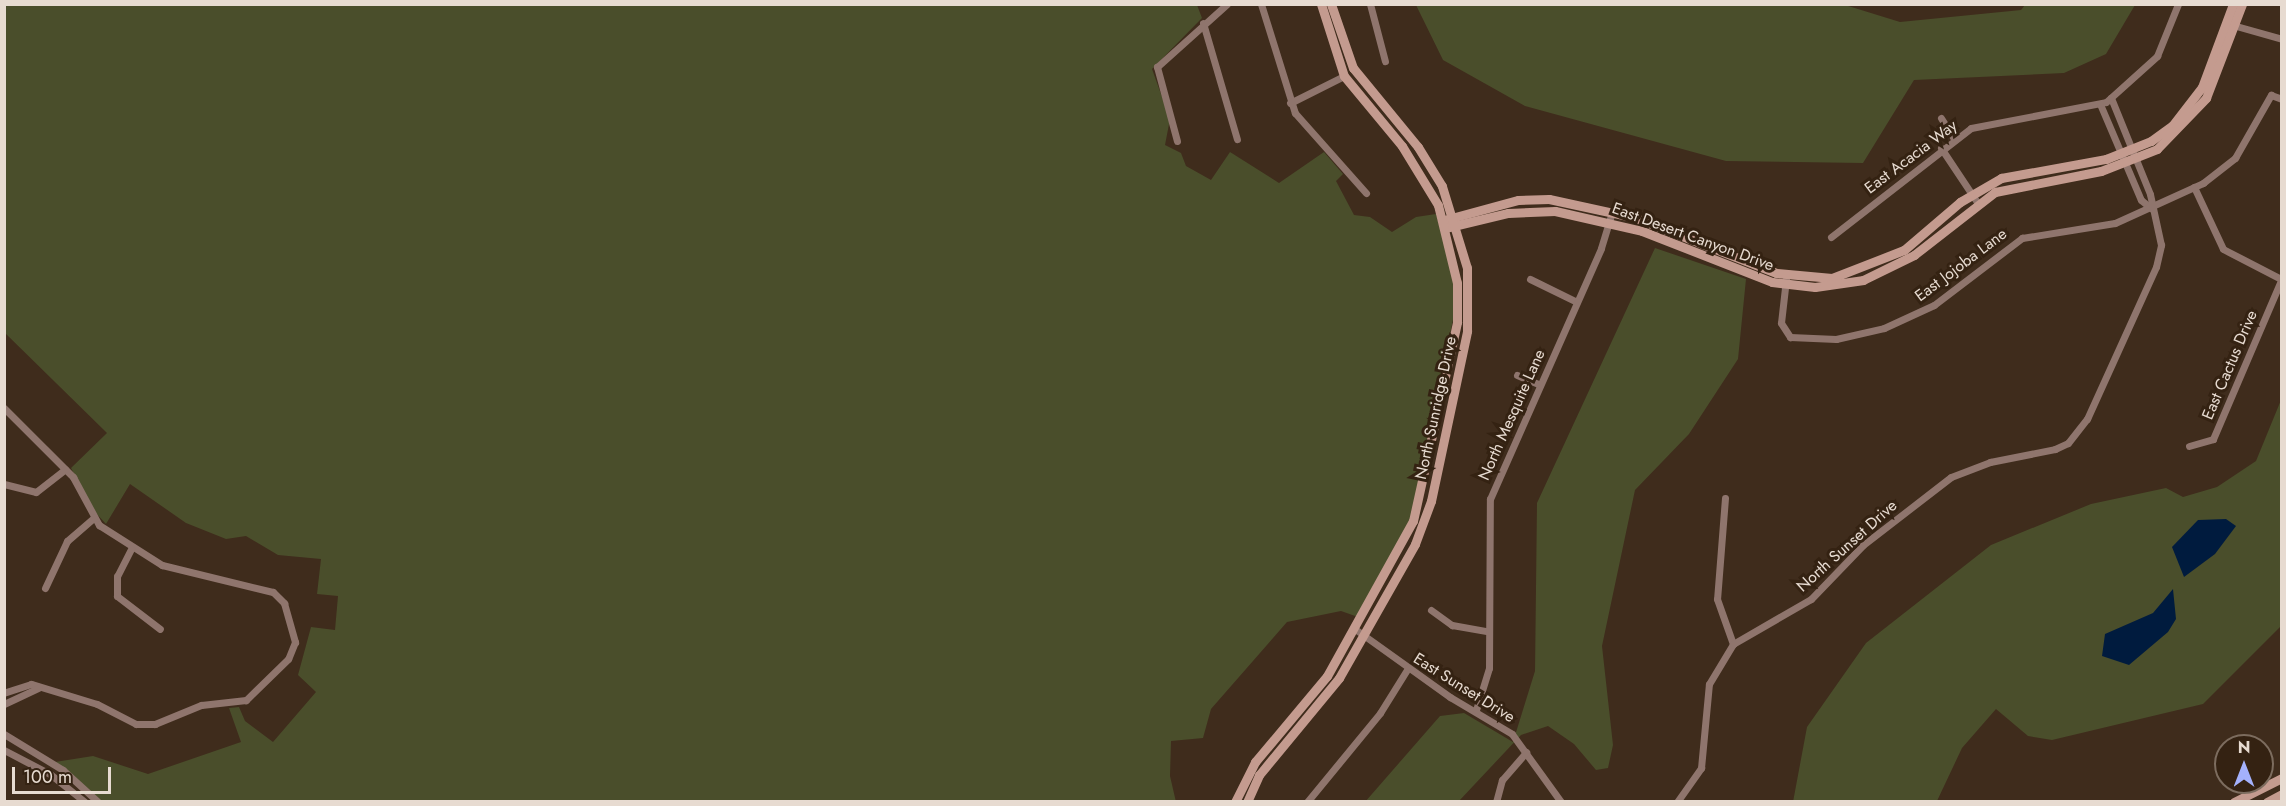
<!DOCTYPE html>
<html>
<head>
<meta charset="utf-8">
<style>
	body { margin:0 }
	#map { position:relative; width:2286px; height:806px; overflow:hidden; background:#3f2c1c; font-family:Jost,sans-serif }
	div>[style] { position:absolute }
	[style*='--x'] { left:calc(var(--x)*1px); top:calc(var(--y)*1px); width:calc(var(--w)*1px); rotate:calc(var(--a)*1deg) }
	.green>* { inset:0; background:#4a4e2b }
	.water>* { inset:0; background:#001b3e }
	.street>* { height:7px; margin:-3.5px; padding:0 3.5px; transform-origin:3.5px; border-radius:3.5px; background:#8f756d }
	.secondary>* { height:9px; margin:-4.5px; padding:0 4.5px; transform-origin:4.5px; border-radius:4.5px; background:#c49b8f }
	span { translate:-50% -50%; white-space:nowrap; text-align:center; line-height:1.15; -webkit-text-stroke:6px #342212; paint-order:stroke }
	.street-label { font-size:16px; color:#e7dbd1 }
	.frame { position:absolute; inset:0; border:6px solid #e7dbd1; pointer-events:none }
	.north { position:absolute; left:2214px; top:734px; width:60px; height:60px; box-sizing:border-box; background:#342212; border:2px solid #7c6c5e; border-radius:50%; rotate:0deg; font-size:16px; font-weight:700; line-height:24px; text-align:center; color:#e7dbd1 }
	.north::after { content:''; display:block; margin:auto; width:21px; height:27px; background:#a4b1fc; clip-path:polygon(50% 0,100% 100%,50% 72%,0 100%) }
	.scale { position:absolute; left:12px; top:767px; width:99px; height:27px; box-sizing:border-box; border:3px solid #e7dbd1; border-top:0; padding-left:8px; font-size:18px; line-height:21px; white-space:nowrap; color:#e7dbd1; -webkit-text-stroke:4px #342212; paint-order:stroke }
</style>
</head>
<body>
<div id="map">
	<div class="green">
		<div style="clip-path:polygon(5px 4px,1197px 5px,1202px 18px,1152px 69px,1170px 119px,1165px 145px,1181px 153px,1186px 166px,1211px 180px,1230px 152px,1279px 183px,1324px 152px,1343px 174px,1336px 181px,1354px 215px,1370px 217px,1392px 232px,1416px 217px,1436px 214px,1453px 275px,1455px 310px,1411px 522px,1358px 617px,1341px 611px,1287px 622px,1211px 709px,1203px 738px,1171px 741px,1170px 776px,1176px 802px,102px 801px,55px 762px,93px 756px,148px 774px,241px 742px,229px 708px,239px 707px,245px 721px,273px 742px,316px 692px,298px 675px,311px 627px,335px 630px,338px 596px,317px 594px,321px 559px,278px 555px,246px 536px,226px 539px,186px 523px,130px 484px,106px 524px,94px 511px,71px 468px,107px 433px,5px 333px)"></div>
		<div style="clip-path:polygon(1845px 5px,1900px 22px,2021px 10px,2025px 5px,2135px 5px,2106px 54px,2064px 73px,1914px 80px,1863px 163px,1726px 161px,1525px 106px,1443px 60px,1416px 5px)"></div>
		<div style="clip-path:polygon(1655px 248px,1746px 279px,1738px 359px,1689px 434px,1635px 490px,1602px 646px,1613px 745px,1608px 768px,1596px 770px,1574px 744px,1548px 726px,1521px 735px,1459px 801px,1365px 802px,1440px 716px,1464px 713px,1513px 742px,1535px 671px,1537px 503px)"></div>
		<div style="clip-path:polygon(2281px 400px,2281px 626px,2203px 704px,2052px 740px,2028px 736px,1996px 709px,1962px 748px,1937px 801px,1793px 802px,1807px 727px,1866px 643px,1991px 545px,2091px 504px,2166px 488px,2183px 497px,2217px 487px,2256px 461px)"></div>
	</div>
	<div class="water">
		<div style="clip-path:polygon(2198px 520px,2226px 519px,2236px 526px,2215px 554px,2184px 577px,2172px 547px)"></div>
		<div style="clip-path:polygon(2173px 589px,2176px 619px,2168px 632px,2129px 665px,2102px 656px,2105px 634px,2153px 613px)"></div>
	</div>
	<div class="street">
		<div style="--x:1261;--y:4;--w:114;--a:72.7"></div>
		<div style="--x:1295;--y:113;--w:107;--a:48.4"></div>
		<div style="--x:1370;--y:4;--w:59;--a:75.3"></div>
		<div style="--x:1203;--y:23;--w:121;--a:73.7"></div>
		<div style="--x:2229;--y:24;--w:55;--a:15.8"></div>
		<div style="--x:1290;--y:103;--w:60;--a:-26.6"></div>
		<div style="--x:2100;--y:104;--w:104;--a:66.9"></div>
		<div style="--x:2141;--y:200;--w:13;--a:39"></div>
		<div style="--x:1941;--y:118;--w:25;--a:58"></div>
		<div style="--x:1177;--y:141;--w:77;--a:-105.1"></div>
		<div style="--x:1157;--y:67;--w:94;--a:-42"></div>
		<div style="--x:1941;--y:148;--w:65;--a:56.3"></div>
		<div style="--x:2194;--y:187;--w:68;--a:64.9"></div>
		<div style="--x:2223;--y:249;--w:65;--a:27.3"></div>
		<div style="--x:1831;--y:237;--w:177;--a:-37.9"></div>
		<div style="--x:1971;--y:128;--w:137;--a:-10.9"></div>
		<div style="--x:2106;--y:102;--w:69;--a:-42"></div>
		<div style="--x:2157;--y:56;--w:56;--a:-68"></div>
		<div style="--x:1530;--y:279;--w:52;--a:26.1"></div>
		<div style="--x:1786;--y:279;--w:44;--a:96.5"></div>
		<div style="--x:1781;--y:323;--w:17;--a:57"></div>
		<div style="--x:1790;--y:337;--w:46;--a:2.5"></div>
		<div style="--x:1836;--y:339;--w:49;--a:-12.9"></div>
		<div style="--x:1884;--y:328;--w:55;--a:-24.7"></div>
		<div style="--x:1934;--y:305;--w:111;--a:-37.3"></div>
		<div style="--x:2022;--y:238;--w:94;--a:-9.2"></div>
		<div style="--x:2115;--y:223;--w:97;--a:-24.4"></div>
		<div style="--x:2203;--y:183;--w:41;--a:-38"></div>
		<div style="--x:2235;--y:158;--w:73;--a:-60.3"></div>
		<div style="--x:2271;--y:95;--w:12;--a:20"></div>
		<div style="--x:1517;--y:375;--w:25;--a:23"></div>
		<div style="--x:4;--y:408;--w:98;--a:45"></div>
		<div style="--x:73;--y:477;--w:55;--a:61.6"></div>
		<div style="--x:99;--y:525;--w:75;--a:32.4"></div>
		<div style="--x:162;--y:565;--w:114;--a:13.7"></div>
		<div style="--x:273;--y:592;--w:16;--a:45"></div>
		<div style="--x:284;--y:603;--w:41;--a:74.2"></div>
		<div style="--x:295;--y:642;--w:18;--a:112"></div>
		<div style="--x:288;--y:659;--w:59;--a:135.7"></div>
		<div style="--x:246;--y:700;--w:45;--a:173.7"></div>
		<div style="--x:201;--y:705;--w:50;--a:157.6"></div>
		<div style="--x:155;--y:724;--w:19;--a:180"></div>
		<div style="--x:136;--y:724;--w:44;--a:-152.9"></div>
		<div style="--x:97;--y:704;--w:69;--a:-163.1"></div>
		<div style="--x:31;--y:684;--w:28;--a:162"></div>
		<div style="--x:2189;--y:446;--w:25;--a:-16"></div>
		<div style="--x:2213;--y:439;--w:175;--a:-66.8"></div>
		<div style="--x:4;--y:484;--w:33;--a:14"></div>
		<div style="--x:36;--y:492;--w:37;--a:-38"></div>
		<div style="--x:1725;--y:498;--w:101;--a:94.5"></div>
		<div style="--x:1717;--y:599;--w:48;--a:70.4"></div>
		<div style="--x:131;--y:549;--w:30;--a:117"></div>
		<div style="--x:117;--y:576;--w:20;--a:90"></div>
		<div style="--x:117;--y:596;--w:54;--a:37.5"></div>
		<div style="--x:45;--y:588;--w:52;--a:-64.9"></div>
		<div style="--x:67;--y:541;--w:35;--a:-41"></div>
		<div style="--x:1431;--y:610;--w:26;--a:36"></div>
		<div style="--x:1452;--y:625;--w:35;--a:10"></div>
		<div style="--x:1355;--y:629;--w:117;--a:35.6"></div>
		<div style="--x:1450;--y:697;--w:72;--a:30.8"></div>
		<div style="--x:1512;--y:734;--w:84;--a:54.2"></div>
		<div style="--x:4;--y:704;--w:38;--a:-25"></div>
		<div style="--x:1476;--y:710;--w:44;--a:-72.8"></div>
		<div style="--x:1489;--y:668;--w:169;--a:-89.7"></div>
		<div style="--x:1490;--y:499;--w:274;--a:-66.1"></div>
		<div style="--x:1601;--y:248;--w:38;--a:-73"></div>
		<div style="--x:4;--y:734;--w:69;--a:31.4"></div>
		<div style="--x:63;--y:770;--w:47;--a:42.4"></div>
		<div style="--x:4;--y:750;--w:52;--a:27.6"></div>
		<div style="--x:50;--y:774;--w:45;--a:38.7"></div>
		<div style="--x:1307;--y:802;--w:115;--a:-50.6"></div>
		<div style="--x:1380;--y:713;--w:53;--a:-58.1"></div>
		<div style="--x:1496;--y:802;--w:23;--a:-75"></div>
		<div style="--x:1502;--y:780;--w:37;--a:-49"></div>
		<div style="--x:1677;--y:802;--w:42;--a:-54.8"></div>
		<div style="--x:1701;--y:768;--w:84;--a:-84.6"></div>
		<div style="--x:1709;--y:684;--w:47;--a:-59"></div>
		<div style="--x:1733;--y:644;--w:90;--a:-30"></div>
		<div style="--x:1811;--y:599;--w:75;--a:-46.1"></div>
		<div style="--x:1863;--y:545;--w:111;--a:-37.7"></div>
		<div style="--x:1951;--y:477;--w:42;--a:-21"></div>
		<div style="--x:1990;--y:462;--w:66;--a:-11.3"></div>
		<div style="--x:2055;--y:449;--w:14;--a:-25"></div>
		<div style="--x:2068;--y:443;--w:31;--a:-52"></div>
		<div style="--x:2087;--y:419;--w:167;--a:-65.6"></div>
		<div style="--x:2156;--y:267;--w:23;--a:-77"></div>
		<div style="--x:2161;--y:245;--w:52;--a:-102.2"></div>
		<div style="--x:2150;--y:194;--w:104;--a:-112.1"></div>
	</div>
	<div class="secondary">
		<div style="--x:1444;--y:220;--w:77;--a:-15.1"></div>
		<div style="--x:1518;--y:200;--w:31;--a:-2"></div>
		<div style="--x:1549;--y:199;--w:89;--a:12.3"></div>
		<div style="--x:1636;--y:218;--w:150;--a:21.4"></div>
		<div style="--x:1776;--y:273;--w:56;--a:5.1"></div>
		<div style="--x:1832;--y:278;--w:77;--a:-21.3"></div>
		<div style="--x:1904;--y:250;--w:74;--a:-40.6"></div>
		<div style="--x:1960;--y:202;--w:48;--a:-30.3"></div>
		<div style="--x:2001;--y:178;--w:107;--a:-10.3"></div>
		<div style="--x:2106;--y:159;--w:48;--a:-21.8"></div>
		<div style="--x:2151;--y:141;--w:26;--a:-36"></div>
		<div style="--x:2172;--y:126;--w:49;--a:-52.4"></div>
		<div style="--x:2202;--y:87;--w:89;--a:-69.5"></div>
		<div style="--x:1445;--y:228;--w:65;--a:-13.4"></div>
		<div style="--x:1508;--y:213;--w:47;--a:-2.4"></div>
		<div style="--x:1555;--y:211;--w:89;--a:12.9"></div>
		<div style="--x:1642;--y:231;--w:140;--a:21.4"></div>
		<div style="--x:1772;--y:282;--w:43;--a:6.6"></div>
		<div style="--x:1815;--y:287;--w:49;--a:-8.3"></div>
		<div style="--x:1863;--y:280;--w:57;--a:-26.1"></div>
		<div style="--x:1914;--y:255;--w:103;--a:-37.9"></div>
		<div style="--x:1995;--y:192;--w:108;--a:-11.2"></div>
		<div style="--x:2101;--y:171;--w:60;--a:-21.4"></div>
		<div style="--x:2157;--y:149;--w:71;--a:-46.1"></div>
		<div style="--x:2206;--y:98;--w:101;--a:-69"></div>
		<div style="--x:1235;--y:802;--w:45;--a:-63.4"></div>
		<div style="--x:1255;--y:762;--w:112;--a:-50.1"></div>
		<div style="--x:1327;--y:676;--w:177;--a:-61"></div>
		<div style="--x:1413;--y:521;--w:204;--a:-77.5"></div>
		<div style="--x:1457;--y:322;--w:39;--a:-90"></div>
		<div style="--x:1457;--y:283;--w:80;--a:-103.7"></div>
		<div style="--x:1438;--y:205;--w:69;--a:-121.4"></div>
		<div style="--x:1402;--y:146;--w:91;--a:-129.6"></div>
		<div style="--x:1344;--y:76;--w:76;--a:-107.7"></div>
		<div style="--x:1247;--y:802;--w:30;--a:-66"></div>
		<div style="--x:1259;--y:775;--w:126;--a:-50.5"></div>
		<div style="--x:1339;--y:678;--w:154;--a:-60.4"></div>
		<div style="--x:1415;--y:544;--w:46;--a:-69.6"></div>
		<div style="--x:1431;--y:501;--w:174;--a:-78"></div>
		<div style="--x:1467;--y:331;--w:63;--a:-90"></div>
		<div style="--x:1467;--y:268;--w:86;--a:-107"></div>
		<div style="--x:1442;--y:186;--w:46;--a:-121.6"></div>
		<div style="--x:1418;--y:147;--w:102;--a:-129.4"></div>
		<div style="--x:1353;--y:68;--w:68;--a:-109"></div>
		<div style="--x:2234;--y:802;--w:54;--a:-26.6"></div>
		<div style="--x:2267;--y:802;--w:17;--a:-28"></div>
	</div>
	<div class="street-label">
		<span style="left:1911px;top:157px;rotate:-37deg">East Acacia Way</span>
		<span style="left:1693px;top:237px;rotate:20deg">East Desert Canyon Drive</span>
		<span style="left:1961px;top:265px;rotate:-37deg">East Jojoba Lane</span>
		<span style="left:2230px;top:365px;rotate:-67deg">East Cactus Drive</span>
		<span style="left:1436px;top:408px;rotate:-78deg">North Sunridge Drive</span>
		<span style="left:1512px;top:415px;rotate:-66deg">North Mesquite Lane</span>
		<span style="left:1847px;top:546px;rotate:-42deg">North Sunset Drive</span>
		<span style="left:1464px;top:688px;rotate:32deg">East Sunset Drive</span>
	</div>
	<div class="frame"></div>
	<div class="north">N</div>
	<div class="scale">100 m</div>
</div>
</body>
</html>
